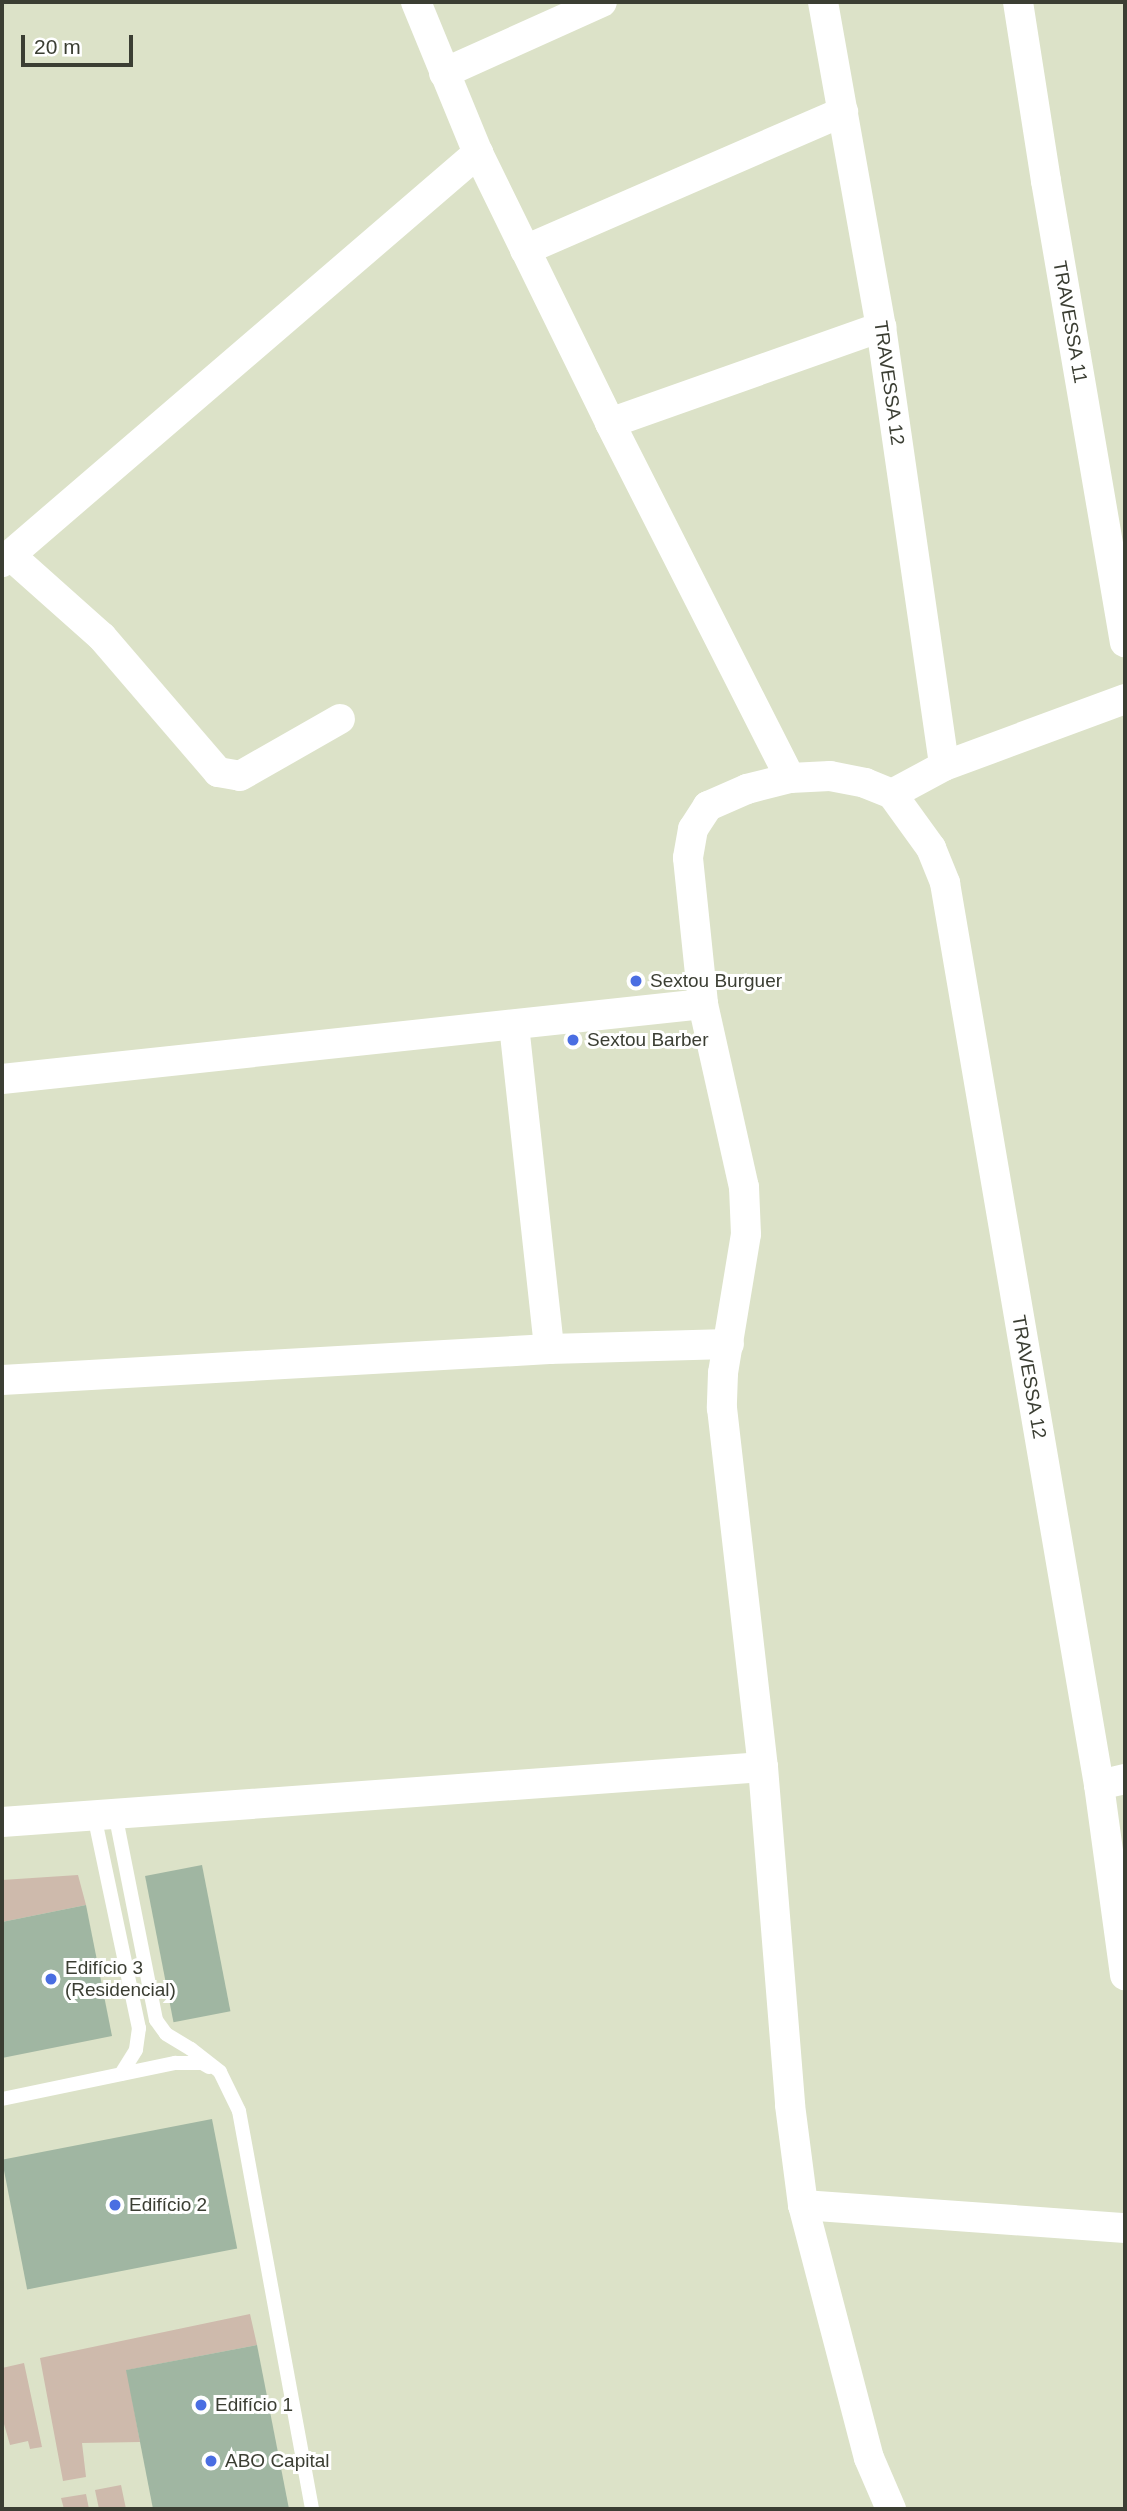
<!DOCTYPE html>
<html>
<head>
<meta charset="utf-8">
<style>
	body { margin:0 }
	#map { position:relative; width:1127px; height:2511px; overflow:hidden; background:#dce2c8; font-family:Helvetica,sans-serif }
	div>[style] { position:absolute }
	[style*='--x'] { left:calc(var(--x)*1px); top:calc(var(--y)*1px); width:calc(var(--w)*1px); rotate:calc(var(--a)*1deg) }
	.green>* { inset:0; background:#cebaac }
	.building>* { inset:0; background:#a0b6a2; transform-origin:0 0 }
	.lane>* { height:14px; margin:-7px; padding:0 7px; transform-origin:7px; border-radius:7px; background:#fff }
	.street>* { height:30px; margin:-15px; padding:0 15px; transform-origin:15px; border-radius:15px; background:#fff }
	.dots>* { width:19px; height:19px; translate:-50% -50%; box-sizing:border-box; border:4px solid #fff; border-radius:50% }
	span { translate:-50% -50%; white-space:nowrap; text-align:center; line-height:1.15; -webkit-text-stroke:6px #fff; paint-order:stroke }
	.street-label { font-size:19px; color:#3b3e33 }
	.poi-label { font-size:19px; color:#3b3e33 }
	.left { translate:0 -50%; text-align:left }
	.frame { position:absolute; inset:0; border:4px solid #3b3e33; pointer-events:none }
	.scale { position:absolute; left:21px; top:35px; width:112px; height:32px; box-sizing:border-box; border:4px solid #3b3e33; border-top:0; padding-left:9px; font-size:21px; line-height:24px; white-space:nowrap; color:#3b3e33; -webkit-text-stroke:5px #fff; paint-order:stroke }
</style>
</head>
<body>
<div id="map">
	<div class="green">
		<div style="clip-path:polygon(78px 1875px,86px 1905px,2px 1922px,2px 1880px)"></div>
		<div style="clip-path:polygon(250px 2314px,257px 2345px,127px 2370px,140px 2442px,82px 2443px,86px 2477px,63px 2481px,40px 2358px)"></div>
		<div style="clip-path:polygon(24px 2363px,42px 2447px,30px 2449px,28px 2441px,10px 2445px,2px 2417px,2px 2368px)"></div>
		<div style="clip-path:polygon(121px 2485px,126px 2509px,99px 2509px,95px 2490px)"></div>
		<div style="clip-path:polygon(86px 2494px,89px 2509px,64px 2509px,61px 2498px)"></div>
	</div>
	<div class="building">
		<div style="left:202px;top:1865px;width:149px;height:58px;rotate:79deg"></div>
		<div style="clip-path:polygon(86px 1905px,112px 2036px,2px 2058px,2px 1922px)"></div>
		<div style="left:212px;top:2119px;width:132px;height:214px;rotate:79deg"></div>
		<div style="clip-path:polygon(257px 2345px,289px 2509px,153px 2509px,126px 2370px)"></div>
	</div>
	<div class="lane">
		<div style="--x:115;--y:1813;--w:211;--a:78.8"></div>
		<div style="--x:156;--y:2020;--w:17;--a:54"></div>
		<div style="--x:166;--y:2034;--w:29;--a:31"></div>
		<div style="--x:191;--y:2049;--w:37;--a:38"></div>
		<div style="--x:220;--y:2072;--w:43;--a:64"></div>
		<div style="--x:239;--y:2111;--w:405;--a:79.6"></div>
		<div style="--x:94;--y:1815;--w:218;--a:78.1"></div>
		<div style="--x:139;--y:2028;--w:22;--a:98"></div>
		<div style="--x:136;--y:2050;--w:28;--a:122"></div>
		<div style="--x:2;--y:2099;--w:177;--a:-11.8"></div>
		<div style="--x:175;--y:2063;--w:27;--a:0"></div>
		<div style="--x:202;--y:2063;--w:8;--a:30"></div>
	</div>
	<div class="street">
		<div style="--x:416;--y:2;--w:163;--a:67.7"></div>
		<div style="--x:478;--y:153;--w:301;--a:63.9"></div>
		<div style="--x:610;--y:423;--w:398;--a:63.1"></div>
		<div style="--x:790;--y:778;--w:40;--a:-2.9"></div>
		<div style="--x:830;--y:776;--w:36;--a:11"></div>
		<div style="--x:865;--y:783;--w:29;--a:22"></div>
		<div style="--x:892;--y:794;--w:67;--a:54.2"></div>
		<div style="--x:931;--y:848;--w:38;--a:68"></div>
		<div style="--x:945;--y:883;--w:915;--a:80.31"></div>
		<div style="--x:1099;--y:1785;--w:192;--a:82.2"></div>
		<div style="--x:823;--y:2;--w:330;--a:79.9"></div>
		<div style="--x:881;--y:327;--w:443;--a:81.8"></div>
		<div style="--x:1018;--y:2;--w:181;--a:81.1"></div>
		<div style="--x:1046;--y:181;--w:468;--a:80.3"></div>
		<div style="--x:444;--y:73;--w:173;--a:-24.2"></div>
		<div style="--x:525;--y:250;--w:347;--a:-23.5"></div>
		<div style="--x:610;--y:423;--w:288;--a:-19.5"></div>
		<div style="--x:11;--y:556;--w:122;--a:41.7"></div>
		<div style="--x:102;--y:637;--w:178;--a:49.3"></div>
		<div style="--x:218;--y:772;--w:22;--a:10"></div>
		<div style="--x:240;--y:776;--w:115;--a:-29.7"></div>
		<div style="--x:2;--y:562;--w:628;--a:-40.67"></div>
		<div style="--x:790;--y:778;--w:44;--a:165.7"></div>
		<div style="--x:747;--y:789;--w:43;--a:156.4"></div>
		<div style="--x:708;--y:806;--w:27;--a:123"></div>
		<div style="--x:693;--y:829;--w:29;--a:100"></div>
		<div style="--x:688;--y:858;--w:147;--a:84.1"></div>
		<div style="--x:703;--y:1004;--w:188;--a:77.4"></div>
		<div style="--x:744;--y:1187;--w:47;--a:87.6"></div>
		<div style="--x:746;--y:1234;--w:141;--a:99.4"></div>
		<div style="--x:723;--y:1373;--w:35;--a:92"></div>
		<div style="--x:722;--y:1408;--w:361;--a:83.5"></div>
		<div style="--x:763;--y:1767;--w:339;--a:85.4"></div>
		<div style="--x:790;--y:2105;--w:101;--a:82.6"></div>
		<div style="--x:803;--y:2205;--w:261;--a:75.4"></div>
		<div style="--x:869;--y:2458;--w:56;--a:66.7"></div>
		<div style="--x:892;--y:794;--w:59;--a:-28.3"></div>
		<div style="--x:944;--y:766;--w:193;--a:-20.3"></div>
		<div style="--x:514;--y:1025;--w:326;--a:83.8"></div>
		<div style="--x:2;--y:1079;--w:705;--a:-6.11"></div>
		<div style="--x:2;--y:1380;--w:548;--a:-3.24"></div>
		<div style="--x:549;--y:1349;--w:180;--a:-1.6"></div>
		<div style="--x:1099;--y:1785;--w:27;--a:-13"></div>
		<div style="--x:2;--y:1822;--w:763;--a:-4.13"></div>
		<div style="--x:803;--y:2205;--w:323;--a:4.1"></div>
	</div>
	<div class="dots">
		<div style="left:636px;top:981px;background:#4a6ee2"></div>
		<div style="left:573px;top:1040px;background:#4a6ee2"></div>
		<div style="left:51px;top:1979px;background:#4a6ee2"></div>
		<div style="left:115px;top:2205px;background:#4a6ee2"></div>
		<div style="left:201px;top:2405px;background:#4a6ee2"></div>
		<div style="left:211px;top:2461px;background:#4a6ee2"></div>
	</div>
	<div class="street-label">
		<span style="left:1070px;top:322px;rotate:80deg">TRAVESSA 11</span>
		<span style="left:889px;top:383px;rotate:82deg">TRAVESSA 12</span>
		<span style="left:1029px;top:1377px;rotate:80deg">TRAVESSA 12</span>
	</div>
	<div class="poi-label">
		<span class="left" style="left:650px;top:981px">Sextou Burguer</span>
		<span class="left" style="left:587px;top:1040px">Sextou Barber</span>
		<span class="left" style="left:65px;top:1979px">Edifício 3<br>(Residencial)</span>
		<span class="left" style="left:129px;top:2205px">Edifício 2</span>
		<span class="left" style="left:215px;top:2405px">Edifício 1</span>
		<span class="left" style="left:225px;top:2461px">ABO Capital</span>
	</div>
	<div class="frame"></div>
	<div class="scale">20 m</div>
</div>
</body>
</html>
